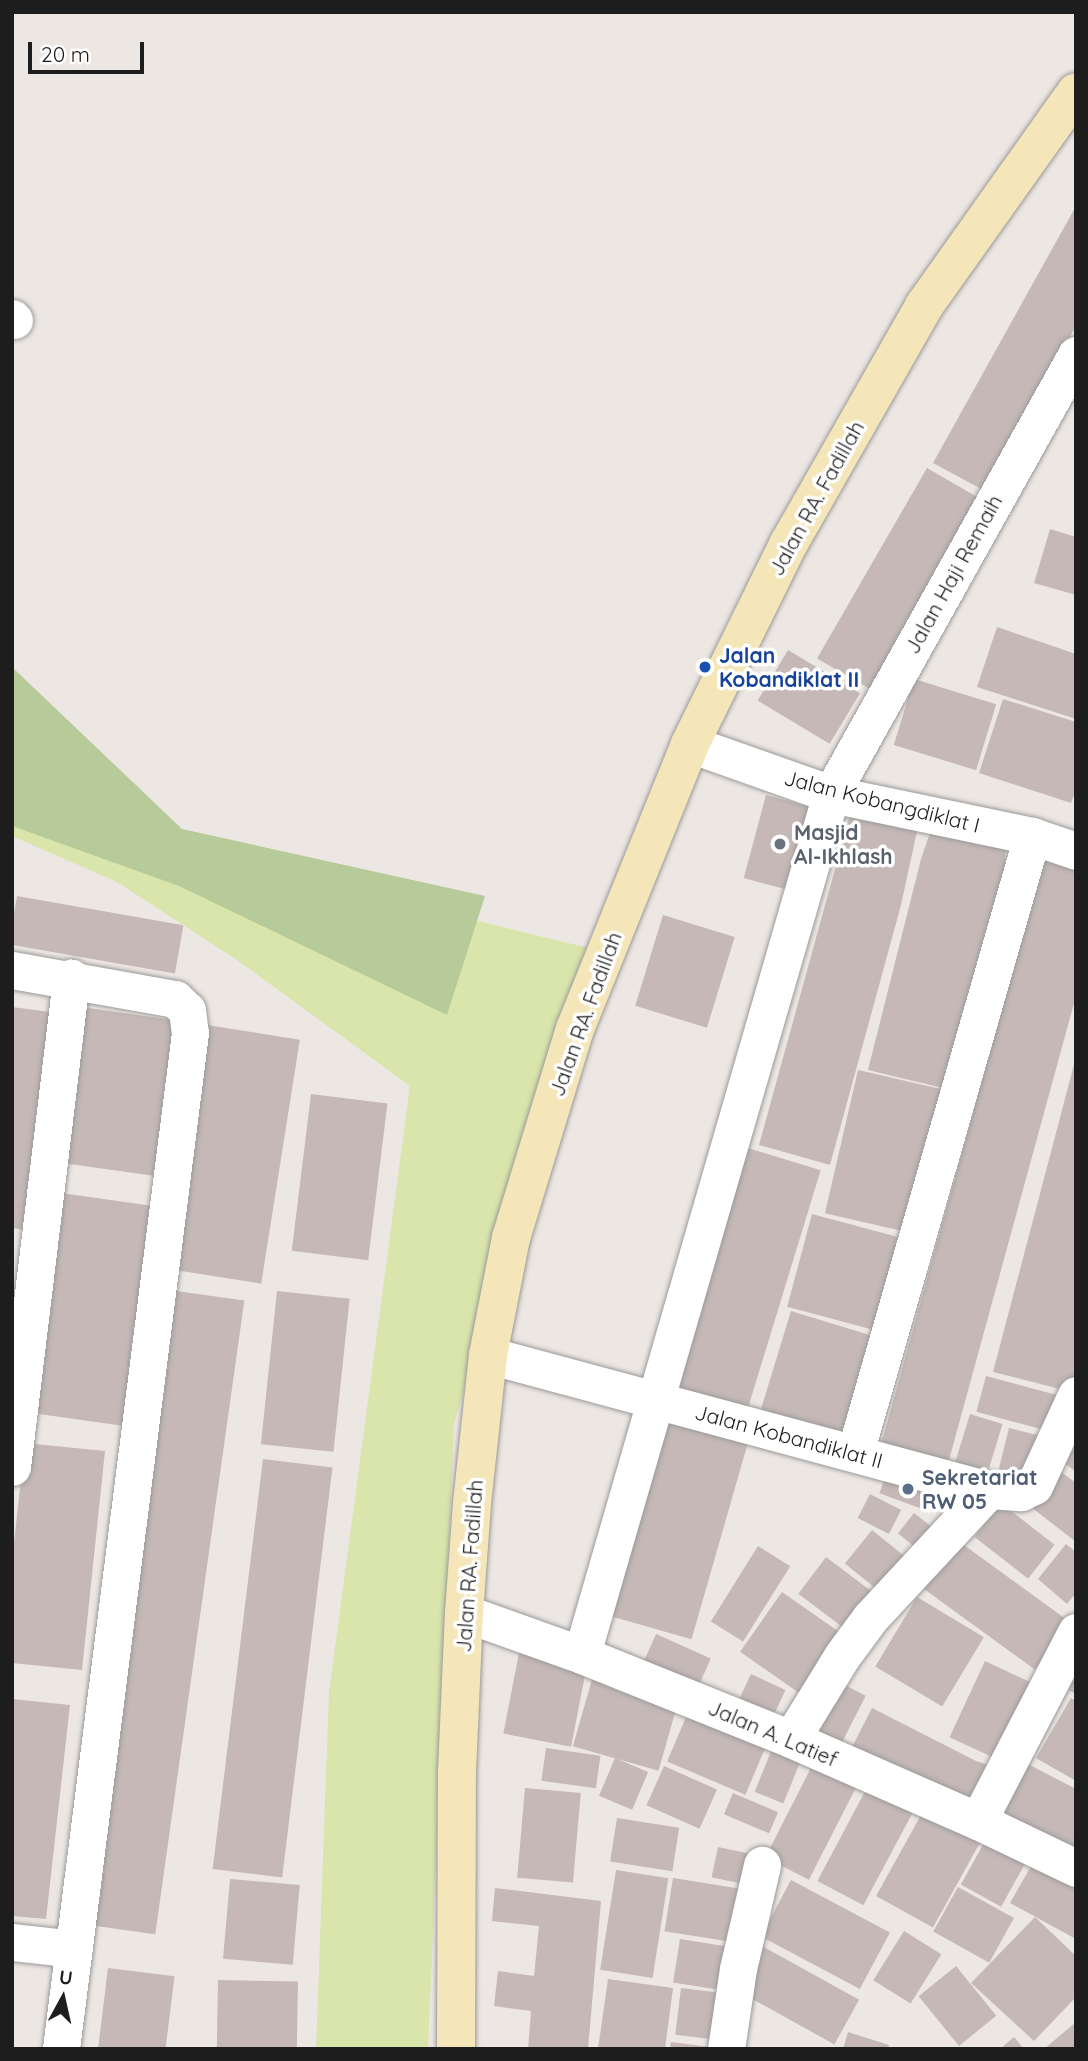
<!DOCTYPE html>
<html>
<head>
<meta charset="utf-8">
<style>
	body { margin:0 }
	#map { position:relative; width:1088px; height:2061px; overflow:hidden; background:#ede7e3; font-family:Quicksand,sans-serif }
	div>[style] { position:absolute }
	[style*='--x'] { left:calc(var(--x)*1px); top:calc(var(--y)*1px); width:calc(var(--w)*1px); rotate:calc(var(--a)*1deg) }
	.grass>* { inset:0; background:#d9e5ab }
	.forest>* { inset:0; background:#b7cb9a }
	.building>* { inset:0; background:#c5b8b7; transform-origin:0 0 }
	.roads { filter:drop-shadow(0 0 2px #9a9a9a) drop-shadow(0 0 2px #9a9a9a) }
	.street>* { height:37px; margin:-18.5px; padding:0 18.5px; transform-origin:18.5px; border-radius:18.5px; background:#fff }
	.secondary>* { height:38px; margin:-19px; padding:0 19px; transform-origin:19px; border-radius:19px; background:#f5e6b9 }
	.dots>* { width:19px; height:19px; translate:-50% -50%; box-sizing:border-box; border:4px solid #fff; border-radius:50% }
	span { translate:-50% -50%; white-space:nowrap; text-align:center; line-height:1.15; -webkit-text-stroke:7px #fff; paint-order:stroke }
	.street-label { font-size:21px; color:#1d1d1d }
	.transit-label { font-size:21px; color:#164399; font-weight:700 }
	.left { translate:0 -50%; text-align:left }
	.worship-label { font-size:21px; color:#5b616d; font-weight:700 }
	.service-label { font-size:21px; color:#4e5e75; font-weight:700 }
	.frame { position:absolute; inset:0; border:14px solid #1d1d1d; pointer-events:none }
	.north { position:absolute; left:28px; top:1963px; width:70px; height:70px; -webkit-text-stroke:5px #fff; paint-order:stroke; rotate:8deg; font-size:19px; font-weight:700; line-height:28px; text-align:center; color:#1d1d1d }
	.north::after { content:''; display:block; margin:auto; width:24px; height:32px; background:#1d1d1d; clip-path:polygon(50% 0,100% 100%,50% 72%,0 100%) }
	.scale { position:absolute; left:28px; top:42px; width:116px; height:32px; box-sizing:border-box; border:4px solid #1d1d1d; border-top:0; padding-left:9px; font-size:21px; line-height:24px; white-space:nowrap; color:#1d1d1d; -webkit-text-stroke:5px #fff; paint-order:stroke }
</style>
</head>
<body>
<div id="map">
	<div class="grass">
		<div style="clip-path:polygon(12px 684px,185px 850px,593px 949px,454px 1424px,428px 2049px,316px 2049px,329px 1693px,410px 1086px,237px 960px,117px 882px,12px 836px)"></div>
	</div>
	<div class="forest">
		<div style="clip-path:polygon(12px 667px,182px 829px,485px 896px,447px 1015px,179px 886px,12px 826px)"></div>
	</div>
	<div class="building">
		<div style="clip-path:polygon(1076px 206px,1076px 326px,985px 491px,933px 463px)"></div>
		<div style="left:927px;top:468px;width:62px;height:220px;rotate:30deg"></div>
		<div style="clip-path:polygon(1050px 529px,1076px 537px,1076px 595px,1034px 583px)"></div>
		<div style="clip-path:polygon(997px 627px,1076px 654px,1076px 719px,977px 687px)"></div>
		<div style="left:788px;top:650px;width:84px;height:59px;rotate:31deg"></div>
		<div style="left:914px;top:679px;width:86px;height:69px;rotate:17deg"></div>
		<div style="clip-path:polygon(1003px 699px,1076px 722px,1076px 789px,1071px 803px,979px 773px)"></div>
		<div style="left:766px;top:795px;width:54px;height:86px;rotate:15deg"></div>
		<div style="clip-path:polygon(851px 811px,919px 822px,901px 905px,830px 1165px,759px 1145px)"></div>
		<div style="clip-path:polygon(933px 824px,1006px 839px,1004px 880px,951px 1090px,868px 1070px,921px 859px)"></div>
		<div style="clip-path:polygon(1046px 851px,1076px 859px,1076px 996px,946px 1471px,879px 1452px)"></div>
		<div style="left:17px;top:896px;width:169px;height:49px;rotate:10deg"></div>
		<div style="left:663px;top:915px;width:75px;height:95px;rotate:17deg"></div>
		<div style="clip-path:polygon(12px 1007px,58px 1013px,27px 1230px,12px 1228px)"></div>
		<div style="left:81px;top:1007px;width:95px;height:157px;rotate:8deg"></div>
		<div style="left:207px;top:1025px;width:94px;height:247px;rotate:9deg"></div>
		<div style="clip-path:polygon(1076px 1057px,1076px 1377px,1072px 1392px,993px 1372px)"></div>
		<div style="left:858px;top:1070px;width:86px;height:147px;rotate:13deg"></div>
		<div style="left:311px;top:1094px;width:77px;height:158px;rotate:7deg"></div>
		<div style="left:748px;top:1148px;width:76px;height:250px;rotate:17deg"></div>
		<div style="left:54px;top:1192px;width:102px;height:222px;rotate:8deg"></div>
		<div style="left:812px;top:1214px;width:89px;height:96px;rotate:15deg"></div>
		<div style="left:176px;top:1291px;width:69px;height:640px;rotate:8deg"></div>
		<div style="left:277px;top:1291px;width:73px;height:154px;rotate:6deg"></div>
		<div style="left:791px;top:1311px;width:90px;height:107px;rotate:17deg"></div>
		<div style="left:986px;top:1376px;width:77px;height:37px;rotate:15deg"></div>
		<div style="left:672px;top:1410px;width:82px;height:215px;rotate:16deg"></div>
		<div style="left:970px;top:1414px;width:34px;height:57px;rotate:17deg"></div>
		<div style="left:1009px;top:1428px;width:34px;height:46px;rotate:14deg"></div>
		<div style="clip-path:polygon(1076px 1439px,1076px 1472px,1059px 1459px)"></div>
		<div style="clip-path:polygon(25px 1443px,105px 1451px,82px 1670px,12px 1663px,12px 1561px)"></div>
		<div style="left:263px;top:1459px;width:70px;height:413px;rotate:7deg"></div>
		<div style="left:889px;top:1467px;width:50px;height:28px;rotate:20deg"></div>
		<div style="clip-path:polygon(1060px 1471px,1076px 1483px,1076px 1542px,1031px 1507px)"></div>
		<div style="left:942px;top:1484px;width:30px;height:24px;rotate:27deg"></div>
		<div style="left:870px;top:1494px;width:35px;height:27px;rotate:27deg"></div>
		<div style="left:1001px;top:1503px;width:68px;height:43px;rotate:38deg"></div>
		<div style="left:914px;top:1513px;width:33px;height:26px;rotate:38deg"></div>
		<div style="left:872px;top:1530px;width:45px;height:43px;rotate:39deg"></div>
		<div style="left:957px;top:1540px;width:139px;height:59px;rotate:36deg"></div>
		<div style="clip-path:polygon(1066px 1544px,1076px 1552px,1076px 1593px,1067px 1604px,1038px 1579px)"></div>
		<div style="left:758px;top:1546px;width:38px;height:89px;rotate:32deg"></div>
		<div style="left:826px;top:1557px;width:59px;height:46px;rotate:37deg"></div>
		<div style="left:782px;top:1592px;width:72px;height:73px;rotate:35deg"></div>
		<div style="left:917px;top:1597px;width:78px;height:81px;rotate:31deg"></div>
		<div style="left:656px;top:1634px;width:60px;height:34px;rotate:24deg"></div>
		<div style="left:519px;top:1653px;width:69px;height:82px;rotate:11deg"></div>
		<div style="left:985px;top:1661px;width:59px;height:84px;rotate:25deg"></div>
		<div style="clip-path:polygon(1076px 1668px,1076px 1694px,1064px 1688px)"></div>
		<div style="left:751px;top:1674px;width:38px;height:34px;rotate:25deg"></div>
		<div style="left:593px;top:1676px;width:89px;height:73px;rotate:16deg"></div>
		<div style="left:831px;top:1678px;width:39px;height:60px;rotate:27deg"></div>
		<div style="clip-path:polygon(1071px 1698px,1076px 1701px,1076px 1781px,1036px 1758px)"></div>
		<div style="clip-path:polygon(12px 1699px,70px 1705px,46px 1919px,12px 1916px)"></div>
		<div style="clip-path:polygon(872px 1708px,976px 1761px,998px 1768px,976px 1809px,851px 1749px)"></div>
		<div style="left:689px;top:1710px;width:85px;height:56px;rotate:23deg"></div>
		<div style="left:776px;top:1739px;width:31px;height:57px;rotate:22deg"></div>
		<div style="left:546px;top:1748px;width:55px;height:33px;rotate:8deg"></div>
		<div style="left:817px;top:1756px;width:49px;height:114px;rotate:27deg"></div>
		<div style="left:615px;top:1758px;width:36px;height:41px;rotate:23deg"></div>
		<div style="clip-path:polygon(1024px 1762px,1076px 1789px,1076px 1858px,996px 1815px)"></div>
		<div style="left:664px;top:1766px;width:58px;height:43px;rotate:24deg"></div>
		<div style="left:870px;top:1782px;width:52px;height:112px;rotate:28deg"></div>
		<div style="left:525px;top:1788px;width:56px;height:90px;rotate:5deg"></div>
		<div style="left:733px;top:1793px;width:49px;height:23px;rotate:23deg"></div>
		<div style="left:926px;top:1806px;width:65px;height:103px;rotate:29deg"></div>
		<div style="left:617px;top:1818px;width:63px;height:44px;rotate:9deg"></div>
		<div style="left:990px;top:1832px;width:46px;height:60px;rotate:29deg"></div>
		<div style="left:718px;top:1847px;width:42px;height:31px;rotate:12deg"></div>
		<div style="clip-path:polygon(1038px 1854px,1076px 1875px,1076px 1939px,1010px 1903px)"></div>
		<div style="left:616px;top:1870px;width:53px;height:101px;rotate:9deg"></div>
		<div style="left:673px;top:1878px;width:73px;height:54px;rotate:9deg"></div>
		<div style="left:230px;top:1879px;width:70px;height:80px;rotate:5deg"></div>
		<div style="left:791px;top:1880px;width:112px;height:64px;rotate:28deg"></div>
		<div style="left:958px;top:1887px;width:64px;height:51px;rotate:29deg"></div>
		<div style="clip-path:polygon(495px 1888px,601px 1901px,588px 2049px,528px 2049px,531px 2011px,494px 2006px,498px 1971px,534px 1976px,539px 1926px,492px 1921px)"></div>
		<div style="clip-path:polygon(1035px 1917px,1076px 1956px,1076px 1997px,1034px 2041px,971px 1983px)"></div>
		<div style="left:904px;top:1931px;width:44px;height:58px;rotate:32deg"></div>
		<div style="left:680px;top:1939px;width:59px;height:44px;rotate:9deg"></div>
		<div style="left:762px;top:1946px;width:111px;height:51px;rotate:29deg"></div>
		<div style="left:956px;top:1966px;width:64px;height:48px;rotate:51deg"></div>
		<div style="left:108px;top:1968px;width:67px;height:81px;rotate:7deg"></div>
		<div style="clip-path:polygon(608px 1979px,673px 1988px,665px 2049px,598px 2049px)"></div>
		<div style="left:218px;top:1980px;width:80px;height:69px;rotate:1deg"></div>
		<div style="left:681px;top:1988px;width:50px;height:47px;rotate:7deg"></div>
		<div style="clip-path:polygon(1076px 2022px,1076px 2049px,1044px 2049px)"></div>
		<div style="clip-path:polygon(848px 2032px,889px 2045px,888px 2049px,843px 2049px)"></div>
		<div style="clip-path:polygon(1014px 2037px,1024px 2049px,1000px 2049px)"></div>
		<div style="clip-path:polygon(671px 2042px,710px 2047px,710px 2049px,670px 2049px)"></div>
	</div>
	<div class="roads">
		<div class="street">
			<div style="--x:12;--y:318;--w:3;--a:45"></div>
			<div style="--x:690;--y:744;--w:150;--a:19.5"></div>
			<div style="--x:831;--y:794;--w:205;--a:11.8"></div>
			<div style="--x:1032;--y:836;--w:46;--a:18.8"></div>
			<div style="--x:12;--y:970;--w:166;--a:10.1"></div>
			<div style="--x:175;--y:999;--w:16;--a:43"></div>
			<div style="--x:187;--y:1010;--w:23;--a:83"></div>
			<div style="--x:190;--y:1033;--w:1024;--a:97.24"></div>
			<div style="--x:488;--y:1355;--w:519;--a:15.08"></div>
			<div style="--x:989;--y:1490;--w:32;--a:4"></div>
			<div style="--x:1021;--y:1492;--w:14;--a:-25"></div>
			<div style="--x:1034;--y:1486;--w:100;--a:-65.2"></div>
			<div style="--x:855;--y:1453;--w:642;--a:-73.99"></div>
			<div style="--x:12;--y:1467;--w:493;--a:-83.1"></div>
			<div style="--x:464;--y:1613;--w:125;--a:19.6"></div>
			<div style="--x:582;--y:1655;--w:225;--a:21.9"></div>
			<div style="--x:791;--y:1739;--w:204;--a:23.7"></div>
			<div style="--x:978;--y:1821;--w:109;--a:25.6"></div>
			<div style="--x:583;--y:1650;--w:891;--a:-73.84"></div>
			<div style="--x:831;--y:794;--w:503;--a:-60.83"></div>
			<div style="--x:791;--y:1739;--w:97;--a:-58.4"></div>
			<div style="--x:842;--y:1656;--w:47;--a:-53.6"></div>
			<div style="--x:870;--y:1618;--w:175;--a:-47.1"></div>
			<div style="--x:978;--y:1821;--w:213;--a:-62.6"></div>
			<div style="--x:12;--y:1942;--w:62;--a:6.4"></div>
			<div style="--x:726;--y:2049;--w:81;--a:-81.5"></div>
			<div style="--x:738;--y:1969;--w:107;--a:-77"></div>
		</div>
		<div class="secondary">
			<div style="--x:456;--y:2049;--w:277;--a:-89.8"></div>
			<div style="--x:457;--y:1772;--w:159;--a:-87.5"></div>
			<div style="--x:464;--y:1613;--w:110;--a:-85.8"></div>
			<div style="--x:472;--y:1503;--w:149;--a:-83.8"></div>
			<div style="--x:488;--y:1355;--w:119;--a:-78.9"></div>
			<div style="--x:511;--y:1238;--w:219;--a:-73"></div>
			<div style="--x:575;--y:1029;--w:307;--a:-68"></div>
			<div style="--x:690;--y:744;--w:224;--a:-63.8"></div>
			<div style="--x:789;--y:543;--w:273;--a:-60.3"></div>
			<div style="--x:924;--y:306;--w:262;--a:-54.6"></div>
		</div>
	</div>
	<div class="dots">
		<div style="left:705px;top:667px;background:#1a4fb4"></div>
		<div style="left:780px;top:844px;background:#6b7280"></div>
		<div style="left:908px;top:1489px;background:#5c6f8a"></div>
	</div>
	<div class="street-label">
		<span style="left:816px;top:498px;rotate:-61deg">Jalan RA. Fadillah</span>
		<span style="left:953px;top:574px;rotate:-61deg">Jalan Haji Remaih</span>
		<span style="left:882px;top:801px;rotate:14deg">Jalan Kobangdiklat I</span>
		<span style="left:585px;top:1014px;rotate:-70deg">Jalan RA. Fadillah</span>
		<span style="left:789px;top:1436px;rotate:15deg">Jalan Kobandiklat II</span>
		<span style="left:469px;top:1566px;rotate:-86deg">Jalan RA. Fadillah</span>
		<span style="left:773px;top:1733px;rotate:23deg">Jalan A. Latief</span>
	</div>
	<div class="transit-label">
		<span class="left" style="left:719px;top:667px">Jalan<br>Kobandiklat II</span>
	</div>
	<div class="worship-label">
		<span class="left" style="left:794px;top:844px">Masjid<br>Al-Ikhlash</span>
	</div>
	<div class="service-label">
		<span class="left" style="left:922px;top:1489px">Sekretariat<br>RW 05</span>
	</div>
	<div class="frame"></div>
	<div class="north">U</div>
	<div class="scale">20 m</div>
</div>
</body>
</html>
